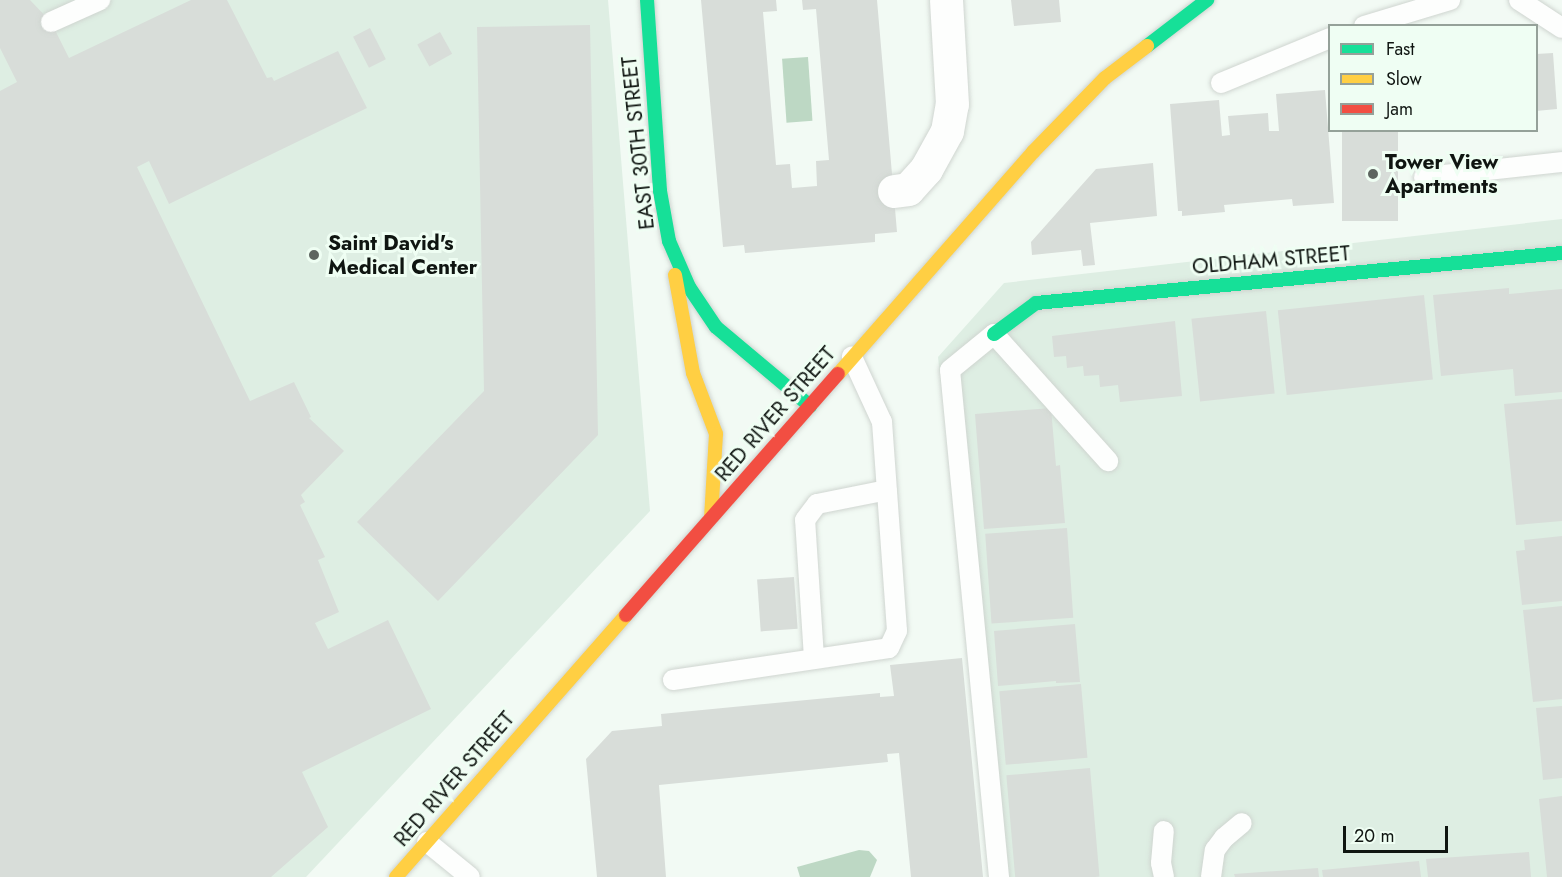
<!DOCTYPE html>
<html>
<head>
<meta charset="utf-8">
<style>
	body { margin:0 }
	#map { position:relative; width:1562px; height:877px; overflow:hidden; background:#f2faf4; font-family:Jost,sans-serif }
	div>[style] { position:absolute }
	[style*='--x'] { left:calc(var(--x)*1px); top:calc(var(--y)*1px); width:calc(var(--w)*1px); rotate:calc(var(--a)*1deg) }
	.built>* { inset:0; background:#deeee3 }
	.water>* { inset:0; background:#bdd8c4; transform-origin:0 0 }
	.building>* { inset:0; background:#d8ddd9; transform-origin:0 0 }
	.roads { filter:drop-shadow(0 0 2px #cfd5d0) drop-shadow(0 0 2px #cfd5d0) }
	.lane>* { height:20px; margin:-10px; padding:0 10px; transform-origin:10px; border-radius:10px; background:#fdfefd }
	.street>* { height:33px; margin:-16.5px; padding:0 16.5px; transform-origin:16.5px; border-radius:16.5px; background:#fdfefd }
	.fast>* { height:14px; margin:-7px; padding:0 7px; transform-origin:7px; border-radius:7px; background:#16e098 }
	.slow>* { height:14px; margin:-7px; padding:0 7px; transform-origin:7px; border-radius:7px; background:#ffcf43 }
	.jam>* { height:14px; margin:-7px; padding:0 7px; transform-origin:7px; border-radius:7px; background:#f24e42 }
	.dots>* { width:16px; height:16px; translate:-50% -50%; box-sizing:border-box; border:3px solid #effef3; border-radius:50% }
	span { translate:-50% -50%; white-space:nowrap; text-align:center; line-height:1.15; -webkit-text-stroke:6px #effef3; paint-order:stroke }
	.street-label { font-size:21px; color:#0f1511 }
	.poi-label { font-size:21px; color:#0f1511; font-weight:700 }
	.left { translate:0 -50%; text-align:left }
	.legend { position:absolute; left:1328px; top:24px; width:210px; height:108px; box-sizing:border-box; background:#effef3; border:2px solid #95a199; margin:0; padding:8px 10px; list-style:none; font-size:18px; color:#0f1511 }
	.legend li { display:flex; align-items:center; gap:12px; height:30px }
	.legend b { width:30px; border:2px solid #95a199 }
	.scale { position:absolute; left:1343px; top:826px; width:105px; height:27px; box-sizing:border-box; border:3px solid #0f1511; border-top:0; padding-left:8px; font-size:18px; line-height:21px; white-space:nowrap; color:#0f1511; -webkit-text-stroke:4px #effef3; paint-order:stroke }
</style>
</head>
<body>
<div id="map">
	<div class="built">
		<div style="clip-path:polygon(0 0,608px 0,650px 511px,306px 877px,0 877px)"></div>
		<div style="clip-path:polygon(1562px 219px,1562px 877px,994px 877px,938px 357px,1004px 283px)"></div>
	</div>
	<div class="water">
		<div style="left:808px;top:57px;width:64px;height:26px;rotate:86deg"></div>
		<div style="clip-path:polygon(859px 850px,869px 851px,877px 860px,870px 877px,800px 877px,797px 867px)"></div>
	</div>
	<div class="building">
		<div style="clip-path:polygon(0 0,30px 0,51px 22px,69px 58px,191px 0,227px 0,267px 78px,272px 77px,274px 81px,338px 51px,367px 108px,169px 204px,149px 161px,137px 167px,250px 401px,294px 382px,311px 417px,309px 418px,344px 451px,301px 495px,305px 502px,300px 505px,325px 557px,318px 560px,339px 612px,315px 623px,328px 649px,388px 620px,431px 709px,302px 772px,328px 827px,271px 877px,0 877px,0 91px,17px 82px,0 48px)"></div>
		<div style="clip-path:polygon(701px 0,776px 0,777px 11px,763px 12px,776px 165px,790px 164px,792px 188px,817px 186px,816px 161px,829px 160px,816px 9px,803px 10px,802px 0,877px 0,897px 232px,875px 234px,875px 242px,745px 253px,744px 245px,723px 247px)"></div>
		<div style="clip-path:polygon(1011px 0,1059px 0,1061px 22px,1014px 26px)"></div>
		<div style="clip-path:polygon(590px 25px,598px 435px,438px 601px,357px 522px,484px 391px,477px 27px)"></div>
		<div style="left:370px;top:28px;width:35px;height:19px;rotate:63deg"></div>
		<div style="left:440px;top:32px;width:25px;height:26px;rotate:61deg"></div>
		<div style="clip-path:polygon(1553px 53px,1557px 109px,1536px 111px,1536px 54px)"></div>
		<div style="clip-path:polygon(1325px 90px,1334px 203px,1293px 206px,1292px 199px,1224px 205px,1225px 212px,1182px 216px,1182px 211px,1178px 211px,1170px 104px,1219px 100px,1222px 136px,1230px 135px,1228px 116px,1268px 113px,1269px 131px,1279px 131px,1276px 94px)"></div>
		<div style="left:1342px;top:130px;width:56px;height:91px"></div>
		<div style="clip-path:polygon(1153px 163px,1157px 216px,1090px 223px,1095px 265px,1083px 266px,1081px 250px,1032px 255px,1031px 242px,1096px 169px)"></div>
		<div style="clip-path:polygon(1509px 288px,1509px 294px,1562px 289px,1562px 392px,1515px 396px,1513px 369px,1441px 376px,1433px 295px)"></div>
		<div style="left:1424px;top:295px;width:85px;height:147px;rotate:84deg"></div>
		<div style="left:1266px;top:311px;width:83px;height:75px;rotate:84deg"></div>
		<div style="clip-path:polygon(1175px 321px,1182px 396px,1120px 402px,1118px 385px,1100px 387px,1099px 375px,1084px 376px,1083px 366px,1067px 368px,1066px 356px,1054px 357px,1052px 336px)"></div>
		<div style="clip-path:polygon(1562px 399px,1562px 521px,1516px 525px,1504px 404px)"></div>
		<div style="clip-path:polygon(1051px 408px,1056px 466px,1060px 465px,1065px 523px,984px 529px,975px 414px)"></div>
		<div style="left:1067px;top:528px;width:90px;height:82px;rotate:86deg"></div>
		<div style="clip-path:polygon(1562px 536px,1562px 601px,1522px 605px,1516px 551px,1525px 550px,1524px 540px)"></div>
		<div style="left:794px;top:577px;width:52px;height:37px;rotate:86deg"></div>
		<div style="clip-path:polygon(1562px 606px,1562px 699px,1533px 702px,1523px 610px)"></div>
		<div style="clip-path:polygon(1075px 624px,1080px 682px,1056px 683px,1056px 681px,998px 686px,994px 631px)"></div>
		<div style="clip-path:polygon(962px 658px,983px 877px,911px 877px,899px 753px,887px 754px,888px 762px,659px 785px,666px 877px,597px 877px,586px 759px,612px 731px,662px 726px,661px 714px,880px 693px,880px 697px,894px 696px,890px 665px)"></div>
		<div style="left:1081px;top:684px;width:74px;height:82px;rotate:85deg"></div>
		<div style="clip-path:polygon(1562px 706px,1562px 778px,1543px 780px,1536px 708px)"></div>
		<div style="left:1090px;top:768px;width:109px;height:84px;rotate:85deg"></div>
		<div style="clip-path:polygon(1562px 796px,1562px 877px,1547px 877px,1539px 799px)"></div>
		<div style="clip-path:polygon(1529px 852px,1531px 877px,1428px 877px,1426px 859px)"></div>
		<div style="clip-path:polygon(1419px 861px,1421px 877px,1323px 877px,1322px 870px)"></div>
		<div style="clip-path:polygon(1318px 868px,1319px 877px,1235px 877px,1234px 874px)"></div>
	</div>
	<div class="roads">
		<div class="lane">
			<div style="--x:1519;--y:0;--w:51;--a:33.1"></div>
			<div style="--x:51;--y:22;--w:54;--a:-24.2"></div>
			<div style="--x:1364;--y:26;--w:90;--a:-16.8"></div>
			<div style="--x:1221;--y:83;--w:118;--a:-22.4"></div>
			<div style="--x:1424;--y:177;--w:139;--a:-6.2"></div>
			<div style="--x:814;--y:658;--w:138;--a:-93.7"></div>
			<div style="--x:805;--y:520;--w:20;--a:-53"></div>
			<div style="--x:817;--y:504;--w:71;--a:-11.3"></div>
			<div style="--x:673;--y:680;--w:218;--a:-8.4"></div>
			<div style="--x:889;--y:648;--w:19;--a:-65"></div>
			<div style="--x:897;--y:631;--w:210;--a:-94.1"></div>
			<div style="--x:882;--y:422;--w:72;--a:-114.8"></div>
			<div style="--x:427;--y:842;--w:55;--a:39.1"></div>
			<div style="--x:999;--y:877;--w:509;--a:-95.52"></div>
			<div style="--x:950;--y:370;--w:57;--a:-39.3"></div>
			<div style="--x:994;--y:334;--w:171;--a:48.1"></div>
			<div style="--x:1164;--y:877;--w:14;--a:-102"></div>
			<div style="--x:1161;--y:863;--w:32;--a:-85"></div>
			<div style="--x:1211;--y:877;--w:27;--a:-82"></div>
			<div style="--x:1215;--y:850;--w:15;--a:-53"></div>
			<div style="--x:1224;--y:838;--w:23;--a:-40"></div>
		</div>
		<div class="street">
			<div style="--x:894;--y:191;--w:14;--a:-8"></div>
			<div style="--x:908;--y:189;--w:27;--a:-48"></div>
			<div style="--x:926;--y:169;--w:43;--a:-61.1"></div>
			<div style="--x:947;--y:131;--w:27;--a:-80"></div>
			<div style="--x:952;--y:104;--w:104;--a:-93.3"></div>
		</div>
		<div class="fast">
			<div style="--x:647;--y:0;--w:191;--a:86.1"></div>
			<div style="--x:660;--y:191;--w:51;--a:79.8"></div>
			<div style="--x:669;--y:241;--w:50;--a:66.5"></div>
			<div style="--x:689;--y:287;--w:48;--a:56"></div>
			<div style="--x:716;--y:327;--w:123;--a:40"></div>
			<div style="--x:1147;--y:46;--w:76;--a:-37.5"></div>
			<div style="--x:994;--y:334;--w:52;--a:-36.4"></div>
			<div style="--x:1036;--y:303;--w:528;--a:-5.43"></div>
		</div>
		<div class="slow">
			<div style="--x:675;--y:275;--w:100;--a:79.6"></div>
			<div style="--x:693;--y:373;--w:65;--a:69.3"></div>
			<div style="--x:716;--y:434;--w:83;--a:93.4"></div>
			<div style="--x:838;--y:374;--w:295;--a:-48.7"></div>
			<div style="--x:1033;--y:152;--w:103;--a:-45.8"></div>
			<div style="--x:1105;--y:78;--w:53;--a:-37.3"></div>
			<div style="--x:396;--y:877;--w:349;--a:-48.7"></div>
		</div>
		<div class="jam">
			<div style="--x:626;--y:615;--w:321;--a:-48.7"></div>
		</div>
	</div>
	<div class="dots">
		<div style="left:1373px;top:174px;background:#5e6560"></div>
		<div style="left:314px;top:255px;background:#5e6560"></div>
	</div>
	<div class="street-label">
		<span style="left:638px;top:143px;rotate:-96deg">EAST 30TH STREET</span>
		<span style="left:1271px;top:260px;rotate:-5deg">OLDHAM STREET</span>
		<span style="left:775px;top:414px;rotate:-49deg">RED RIVER STREET</span>
		<span style="left:454px;top:779px;rotate:-49deg">RED RIVER STREET</span>
	</div>
	<div class="poi-label">
		<span class="left" style="left:1385px;top:174px">Tower View<br>Apartments</span>
		<span class="left" style="left:328px;top:255px">Saint David's<br>Medical Center</span>
	</div>
	<ul class="legend">
	<li><b style="height:8px;background:#16e098"></b>Fast</li>
	<li><b style="height:8px;background:#ffcf43"></b>Slow</li>
	<li><b style="height:8px;background:#f24e42"></b>Jam</li>
	</ul>
	<div class="scale">20 m</div>
</div>
</body>
</html>
